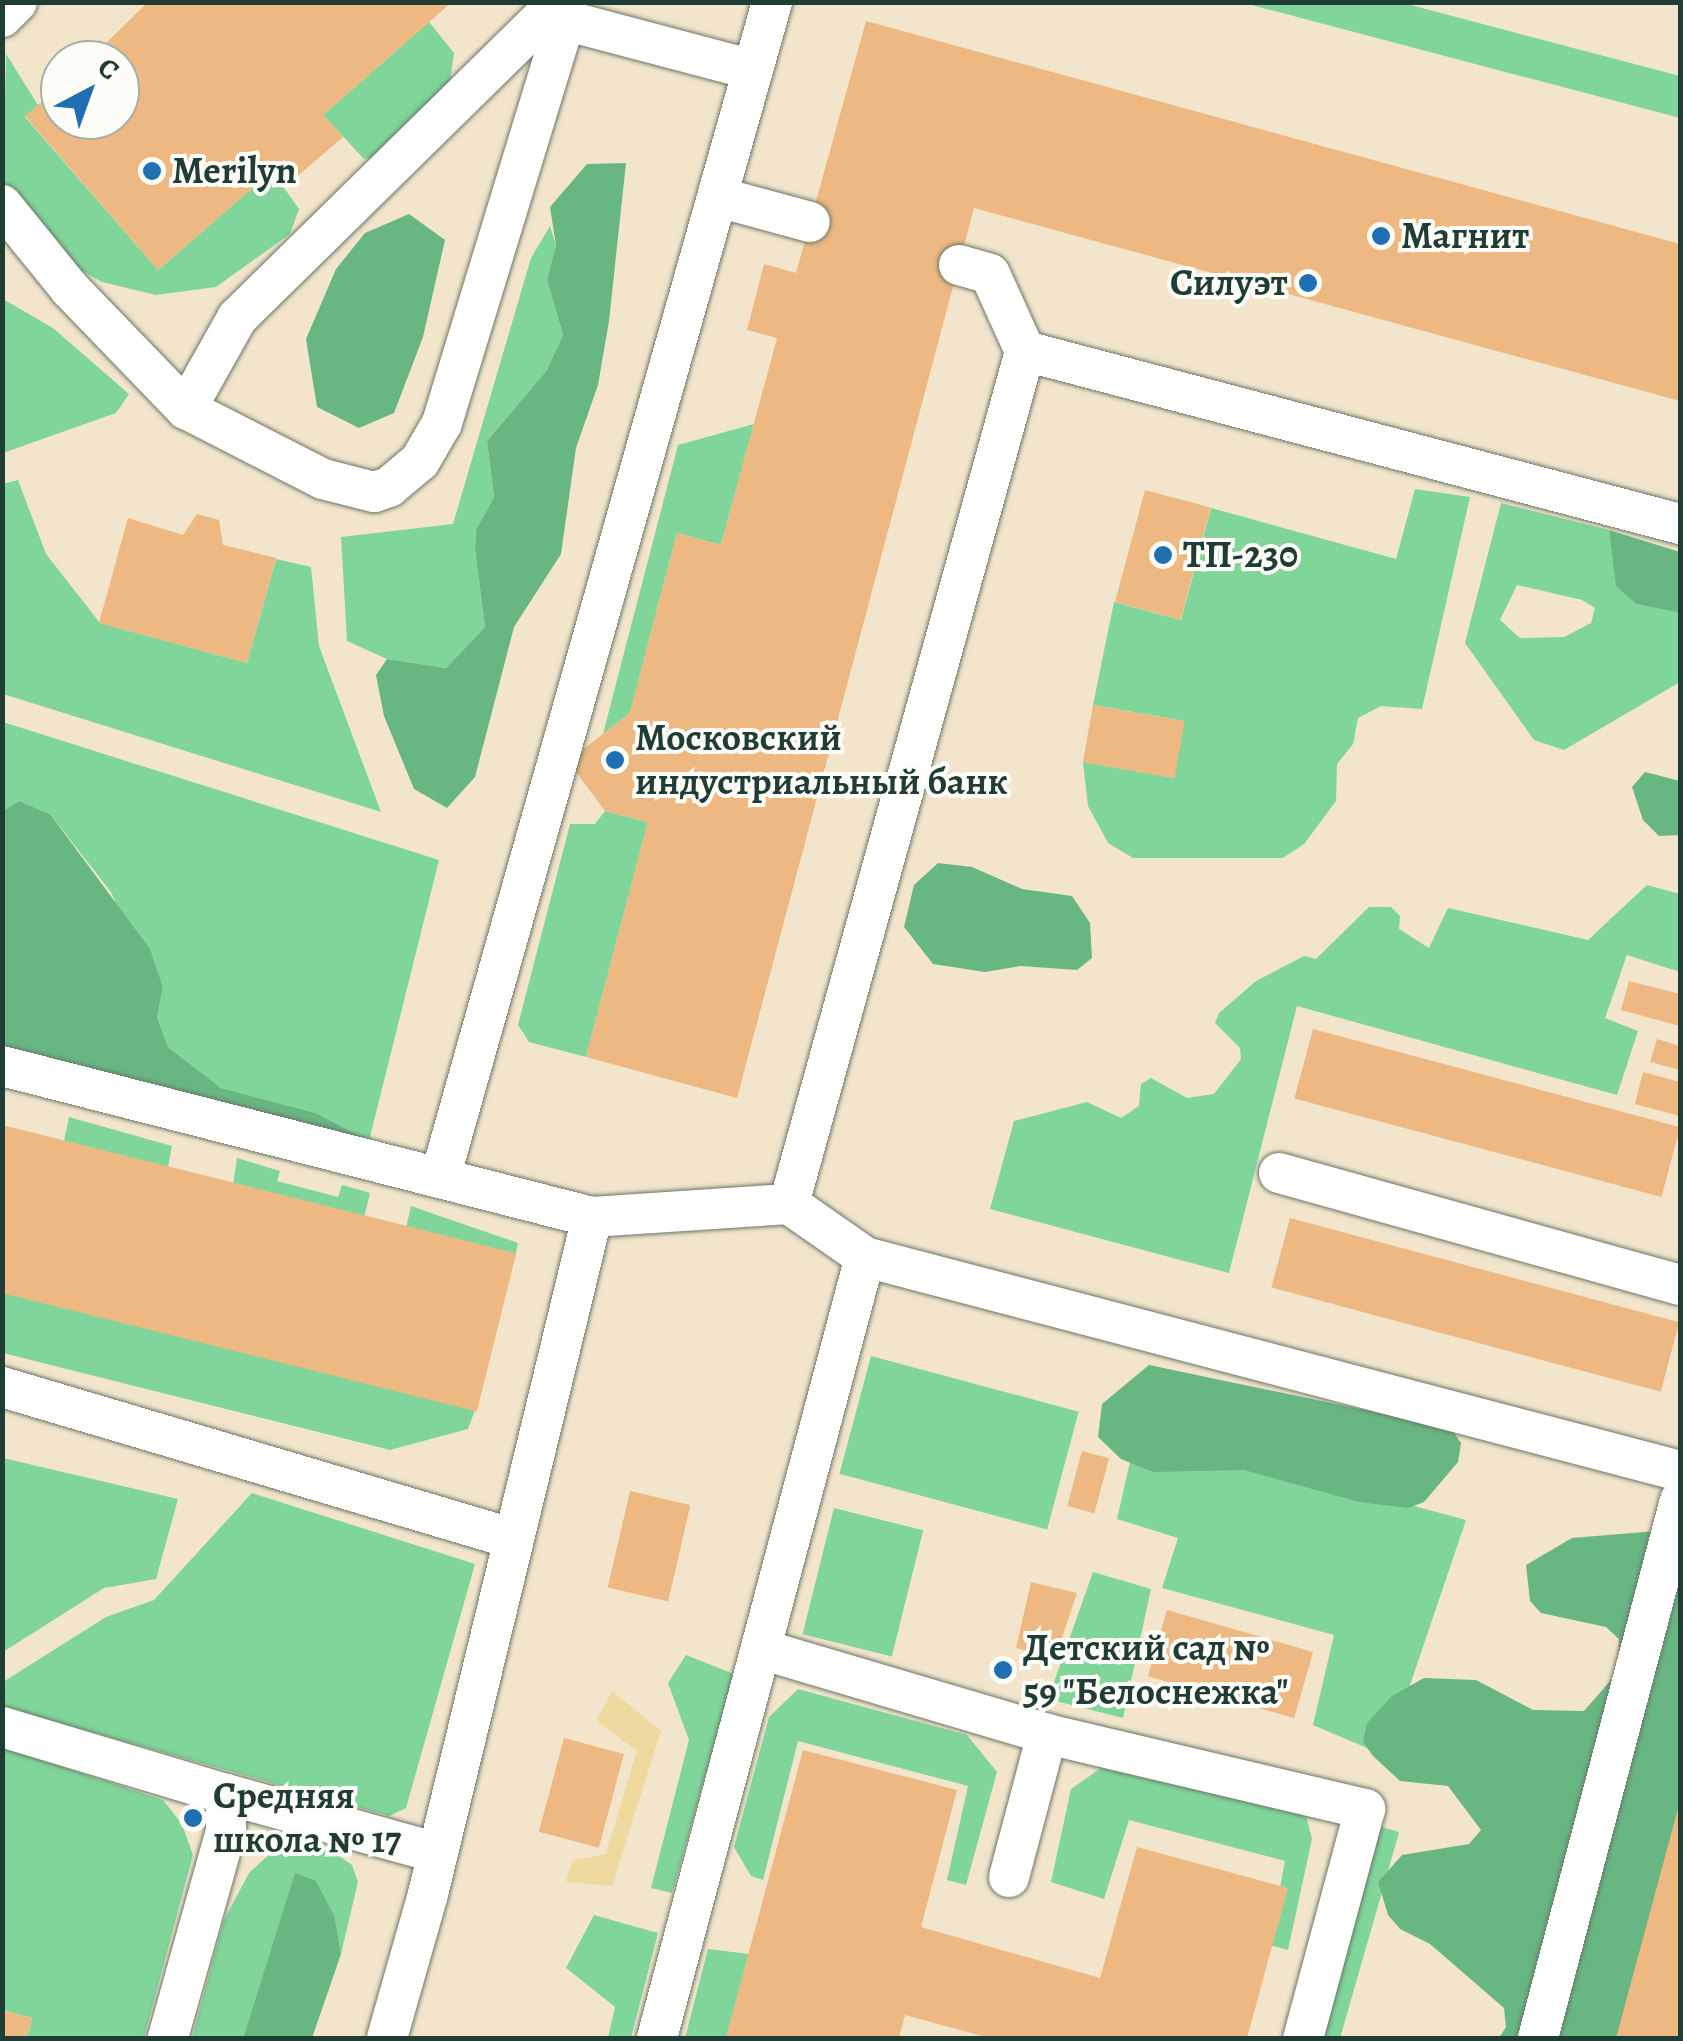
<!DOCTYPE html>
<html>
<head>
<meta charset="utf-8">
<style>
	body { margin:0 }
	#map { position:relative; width:1683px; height:2041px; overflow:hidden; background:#f3e5cb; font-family:Alegreya,serif }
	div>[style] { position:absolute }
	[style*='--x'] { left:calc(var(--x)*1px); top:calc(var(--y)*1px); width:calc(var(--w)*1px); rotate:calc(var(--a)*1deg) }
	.green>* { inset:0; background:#80d69a; transform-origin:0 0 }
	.forest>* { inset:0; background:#68b782 }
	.sand>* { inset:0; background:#eeda9e }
	.building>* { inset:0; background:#edb881; transform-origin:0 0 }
	.roads { filter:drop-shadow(0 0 2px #697869) drop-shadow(0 0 2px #697869) }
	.lane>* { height:40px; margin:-20px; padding:0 20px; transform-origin:20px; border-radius:20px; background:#fff }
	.dots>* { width:28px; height:28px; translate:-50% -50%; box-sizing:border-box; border:5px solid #fdfcf7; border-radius:50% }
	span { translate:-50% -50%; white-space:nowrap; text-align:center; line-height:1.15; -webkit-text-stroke:8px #fdfcf7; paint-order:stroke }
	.poi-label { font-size:38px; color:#1f3d34; font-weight:700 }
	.left { translate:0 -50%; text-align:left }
	.right { translate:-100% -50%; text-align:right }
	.frame { position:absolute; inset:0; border:5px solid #1f3d34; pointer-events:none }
	.north { position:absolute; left:40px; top:40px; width:100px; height:100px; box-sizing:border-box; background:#fdfcf7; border:2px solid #a4b0a9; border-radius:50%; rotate:41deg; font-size:28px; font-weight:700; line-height:40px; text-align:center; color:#1f3d34 }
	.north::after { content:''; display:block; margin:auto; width:35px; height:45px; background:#1f6fb2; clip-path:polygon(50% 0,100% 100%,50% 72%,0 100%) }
</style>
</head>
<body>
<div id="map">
	<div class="green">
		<div style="clip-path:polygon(1244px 3px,1403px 3px,1680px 76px,1680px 118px)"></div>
		<div style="clip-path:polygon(429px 22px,454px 53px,448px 96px,382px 158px,364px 159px,323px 115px)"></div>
		<div style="clip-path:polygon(6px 54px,38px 105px,25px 117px,158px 270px,272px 171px,299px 209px,290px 234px,216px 287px,156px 295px,102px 282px,60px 259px,3px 182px)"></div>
		<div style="clip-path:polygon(550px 226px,556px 245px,547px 280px,563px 335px,547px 370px,487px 441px,494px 497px,476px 530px,475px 549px,485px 627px,446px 668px,387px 659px,347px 641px,341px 537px,453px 524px,531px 258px)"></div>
		<div style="clip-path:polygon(3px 299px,53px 328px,129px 394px,116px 413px,3px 453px)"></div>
		<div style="clip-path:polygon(754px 424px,721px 545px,677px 533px,630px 713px,603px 734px,678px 445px)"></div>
		<div style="clip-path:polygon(18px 480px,46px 554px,100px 623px,247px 663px,276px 559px,311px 567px,319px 646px,381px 812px,3px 694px,3px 484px)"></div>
		<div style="clip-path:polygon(1415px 489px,1470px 497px,1422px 709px,1381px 706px,1358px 718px,1353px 744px,1337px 764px,1336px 801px,1304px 844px,1283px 858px,1133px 858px,1108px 843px,1088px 806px,1083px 762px,1174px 778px,1184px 721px,1093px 705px,1114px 602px,1181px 620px,1211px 508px,1396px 559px)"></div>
		<div style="clip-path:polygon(evenodd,1501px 503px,1609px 530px,1617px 586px,1636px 604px,1680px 613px,1680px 682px,1564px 750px,1534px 740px,1465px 643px,1501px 503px,1517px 585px,1582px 600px,1595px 608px,1591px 623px,1564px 637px,1520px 638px,1500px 620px,1517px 585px)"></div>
		<div style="clip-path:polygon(3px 722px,439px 860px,369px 1141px,316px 1113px,221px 1088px,168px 1047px,157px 1017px,163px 987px,150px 950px,124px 922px,111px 892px,50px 814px,19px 801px,3px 812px)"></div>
		<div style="clip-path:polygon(605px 811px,648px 822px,586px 1057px,529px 1042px,518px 1025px,570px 824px,595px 824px)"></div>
		<div style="clip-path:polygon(1647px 885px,1680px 894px,1680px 972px,1627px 955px,1605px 1018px,1638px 1031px,1617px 1095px,1297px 1006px,1229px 1273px,990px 1209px,1014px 1121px,1087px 1102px,1121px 1118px,1139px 1106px,1141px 1084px,1151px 1078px,1187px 1098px,1214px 1094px,1241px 1059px,1240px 1048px,1215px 1023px,1219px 1013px,1256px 981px,1304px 956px,1316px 959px,1369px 907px,1391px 907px,1400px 916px,1399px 929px,1429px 948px,1448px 908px,1588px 940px)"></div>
		<div style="clip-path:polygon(69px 1117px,172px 1146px,168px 1167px,64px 1141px)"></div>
		<div style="clip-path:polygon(237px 1158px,280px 1171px,277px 1181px,338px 1197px,342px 1185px,370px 1193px,364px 1218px,233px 1184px)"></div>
		<div style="clip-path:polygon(411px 1206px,518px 1243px,515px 1257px,406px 1228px)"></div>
		<div style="clip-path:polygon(2px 1288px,475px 1410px,468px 1429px,390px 1450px,3px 1353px)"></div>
		<div style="left:871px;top:1356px;width:215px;height:122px;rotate:15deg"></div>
		<div style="clip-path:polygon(1137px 1431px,1466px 1520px,1386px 1756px,1313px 1725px,1334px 1635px,1162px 1588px,1178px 1538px,1117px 1519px)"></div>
		<div style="clip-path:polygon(3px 1458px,178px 1499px,156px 1579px,104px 1588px,3px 1652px)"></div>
		<div style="clip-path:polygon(252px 1493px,475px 1564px,406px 1808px,389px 1816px,3px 1707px,3px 1682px,106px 1617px,154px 1600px)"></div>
		<div style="left:834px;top:1508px;width:92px;height:130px;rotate:14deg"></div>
		<div style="clip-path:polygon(1093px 1572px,1151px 1589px,1123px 1718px,1048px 1699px)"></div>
		<div style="clip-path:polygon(686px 1655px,734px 1674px,672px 1893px,651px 1888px,689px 1740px,668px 1683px)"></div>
		<div style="clip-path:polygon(798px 1689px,967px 1735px,997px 1772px,966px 1885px,947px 1880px,968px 1786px,798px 1741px,763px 1880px,751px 1876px,734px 1847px,769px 1717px)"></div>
		<div style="clip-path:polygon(2px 1747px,163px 1800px,182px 1824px,193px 1855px,144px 2038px,27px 2038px,32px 2018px,3px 2010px)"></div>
		<div style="clip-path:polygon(1101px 1768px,1306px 1815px,1312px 1839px,1288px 1950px,1269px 1945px,1285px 1861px,1129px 1820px,1104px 1899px,1051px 1882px,1071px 1789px)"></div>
		<div style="left:1378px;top:1826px;width:22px;height:219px;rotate:16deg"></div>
		<div style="clip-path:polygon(319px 1842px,352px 1865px,358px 1882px,341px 1954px,335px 1918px,295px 1874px,243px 2038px,192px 2038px,224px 1920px,249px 1873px,274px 1850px)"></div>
		<div style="clip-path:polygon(594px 1915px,658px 1933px,631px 2038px,608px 2038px,615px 2007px,566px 1968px)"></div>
		<div style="clip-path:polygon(708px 1949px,749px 1954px,726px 2038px,685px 2038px)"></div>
	</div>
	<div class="forest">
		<div style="clip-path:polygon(626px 163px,609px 321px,598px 385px,576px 448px,561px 554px,514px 627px,475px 777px,447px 808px,414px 789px,384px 716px,376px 675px,387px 659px,446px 668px,485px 627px,475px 549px,476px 530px,494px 497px,487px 441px,547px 370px,563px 335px,547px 280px,556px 245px,550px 207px,587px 164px)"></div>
		<div style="clip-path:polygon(409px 214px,445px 240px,423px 337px,394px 413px,359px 428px,317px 407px,306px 339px,336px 269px,365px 233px)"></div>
		<div style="clip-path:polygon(1609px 530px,1680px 552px,1680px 613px,1636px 604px,1616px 586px)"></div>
		<div style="clip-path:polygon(1645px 772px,1680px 781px,1680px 835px,1659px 836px,1643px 820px,1632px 787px)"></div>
		<div style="clip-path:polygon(19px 801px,50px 814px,150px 949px,163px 987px,157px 1017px,168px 1047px,221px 1088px,316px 1113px,369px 1141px,3px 1048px,2px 812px)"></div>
		<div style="clip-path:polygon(938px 863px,972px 867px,1022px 889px,1072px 896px,1090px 923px,1092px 958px,1077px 970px,1021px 966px,985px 972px,933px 964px,904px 927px,914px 885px)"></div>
		<div style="clip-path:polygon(1149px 1365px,1451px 1428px,1461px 1443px,1458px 1462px,1424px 1502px,1408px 1508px,1359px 1502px,1244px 1470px,1153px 1472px,1121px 1459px,1098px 1437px,1102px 1404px)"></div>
		<div style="clip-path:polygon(1680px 1529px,1680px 2038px,1499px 2038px,1506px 2027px,1504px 2008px,1430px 1944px,1400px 1929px,1388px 1915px,1378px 1882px,1402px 1855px,1469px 1844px,1481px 1830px,1448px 1786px,1400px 1781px,1373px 1756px,1363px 1742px,1367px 1723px,1392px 1696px,1424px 1678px,1476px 1680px,1533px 1710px,1584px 1711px,1618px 1672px,1619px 1639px,1606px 1627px,1541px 1613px,1530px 1601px,1526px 1565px,1572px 1538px)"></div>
		<div style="clip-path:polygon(295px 1873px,316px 1881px,335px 1918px,341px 1954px,312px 2038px,243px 2038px)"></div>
	</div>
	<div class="sand">
		<div style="clip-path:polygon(612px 1691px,661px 1731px,612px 1886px,566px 1882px,572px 1861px,606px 1854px,637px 1751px,596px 1721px)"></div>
	</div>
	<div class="building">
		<div style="clip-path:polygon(148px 2px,452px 2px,323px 115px,343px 137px,286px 186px,272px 171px,158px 270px,25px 116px,60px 86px,60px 120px,120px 120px,120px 60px,89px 60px)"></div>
		<div style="clip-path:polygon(866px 21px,1680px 244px,1680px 401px,974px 208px,737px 1098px,586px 1057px,648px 822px,605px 811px,568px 761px,630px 713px,677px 533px,721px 545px,777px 338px,747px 330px,764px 264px,796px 273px)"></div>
		<div style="left:1145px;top:490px;width:68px;height:116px;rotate:15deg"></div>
		<div style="clip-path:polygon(197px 514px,219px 520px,223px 545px,276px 558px,247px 663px,99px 623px,128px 518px,183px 535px)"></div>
		<div style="left:1093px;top:705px;width:93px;height:58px;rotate:10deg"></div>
		<div style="clip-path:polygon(1629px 981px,1680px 994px,1680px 1026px,1621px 1010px)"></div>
		<div style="left:1313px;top:1029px;width:380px;height:72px;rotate:15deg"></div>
		<div style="clip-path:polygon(1657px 1039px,1680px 1046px,1680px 1070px,1650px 1062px)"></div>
		<div style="clip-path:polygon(1643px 1072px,1680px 1082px,1680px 1116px,1635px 1104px)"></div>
		<div style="left:2px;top:1125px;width:530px;height:163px;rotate:14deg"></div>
		<div style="left:1290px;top:1218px;width:403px;height:72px;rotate:15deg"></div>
		<div style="left:1082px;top:1451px;width:28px;height:57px;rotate:15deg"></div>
		<div style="left:630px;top:1491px;width:62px;height:99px;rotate:13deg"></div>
		<div style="clip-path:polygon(1031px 1582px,1077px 1593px,1055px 1658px,1016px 1648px)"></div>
		<div style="left:1167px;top:1610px;width:152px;height:69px;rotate:16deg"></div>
		<div style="left:564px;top:1738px;width:62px;height:97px;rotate:15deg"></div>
		<div style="clip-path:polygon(803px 1750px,957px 1790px,921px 1927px,1100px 1978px,1137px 1847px,1288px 1888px,1247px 2038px,989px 2038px,905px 2015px,899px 2038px,726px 2038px)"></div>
		<div style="clip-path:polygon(1679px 1805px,1680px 2038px,1616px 2038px,1672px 1831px)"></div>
		<div style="clip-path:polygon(2px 2010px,32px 2018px,27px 2038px,2px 2038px)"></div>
	</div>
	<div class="roads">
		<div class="lane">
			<div style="--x:2;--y:17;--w:21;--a:-45"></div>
			<div style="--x:718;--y:197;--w:95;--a:15.2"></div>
			<div style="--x:2;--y:205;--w:108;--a:51"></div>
			<div style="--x:70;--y:289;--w:167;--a:46"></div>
			<div style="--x:186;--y:409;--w:154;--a:27.1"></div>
			<div style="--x:323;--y:479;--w:53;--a:14.3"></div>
			<div style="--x:374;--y:492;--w:16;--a:-18"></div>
			<div style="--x:389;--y:487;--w:40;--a:-40"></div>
			<div style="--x:420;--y:461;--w:44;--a:-59.9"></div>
			<div style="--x:442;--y:423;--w:420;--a:-73"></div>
			<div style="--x:959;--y:265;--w:32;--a:16"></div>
			<div style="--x:990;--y:274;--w:85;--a:65.6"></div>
			<div style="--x:186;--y:409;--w:104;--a:-60.7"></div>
			<div style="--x:237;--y:318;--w:432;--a:-44.5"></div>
			<div style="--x:545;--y:15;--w:215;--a:14.8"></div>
			<div style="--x:2;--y:1066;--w:609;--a:14.36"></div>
			<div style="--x:592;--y:1217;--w:197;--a:-3.8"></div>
			<div style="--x:789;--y:1204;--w:93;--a:34.9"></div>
			<div style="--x:865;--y:1257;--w:843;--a:14.71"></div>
			<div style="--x:1279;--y:1173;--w:416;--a:15.6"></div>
			<div style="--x:440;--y:1178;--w:1222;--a:-74.23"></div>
			<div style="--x:789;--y:1204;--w:885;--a:-74.53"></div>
			<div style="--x:1025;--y:351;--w:677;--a:14.8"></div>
			<div style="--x:2;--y:1387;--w:534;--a:16.53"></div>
			<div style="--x:764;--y:1650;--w:295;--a:16.5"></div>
			<div style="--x:1047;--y:1734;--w:327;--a:13.3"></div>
			<div style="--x:1365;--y:1809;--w:237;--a:105.1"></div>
			<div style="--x:2;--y:1727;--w:234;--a:16.7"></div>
			<div style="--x:226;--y:1794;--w:37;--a:90"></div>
			<div style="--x:226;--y:1831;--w:215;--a:105.7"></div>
			<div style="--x:226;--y:1794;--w:220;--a:15.6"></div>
			<div style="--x:1009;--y:1877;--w:148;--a:-75.1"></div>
			<div style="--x:387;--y:2038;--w:150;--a:-74.1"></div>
			<div style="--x:428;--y:1894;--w:697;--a:-76.38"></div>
			<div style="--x:657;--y:2038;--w:808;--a:-75.09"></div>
			<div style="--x:1538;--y:2038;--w:556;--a:-75.21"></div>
		</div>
	</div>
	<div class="dots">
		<div style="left:152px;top:171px;background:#1f6fb2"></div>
		<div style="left:1381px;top:236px;background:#1f6fb2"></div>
		<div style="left:1308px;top:283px;background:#1f6fb2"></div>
		<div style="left:1163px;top:555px;background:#1f6fb2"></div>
		<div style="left:615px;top:760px;background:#1f6fb2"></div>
		<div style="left:1003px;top:1670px;background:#1f6fb2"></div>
		<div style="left:193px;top:1818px;background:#1f6fb2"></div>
	</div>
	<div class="poi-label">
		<span class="left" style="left:172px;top:171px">Merilyn</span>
		<span class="left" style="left:1401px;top:236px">Магнит</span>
		<span class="right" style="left:1288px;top:283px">Силуэт</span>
		<span class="left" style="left:1183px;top:555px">ТП-230</span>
		<span class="left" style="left:635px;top:760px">Московский<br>индустриальный банк</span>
		<span class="left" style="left:1023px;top:1670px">Детский сад №<br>59 "Белоснежка"</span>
		<span class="left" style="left:213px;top:1818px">Средняя<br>школа № 17</span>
	</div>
	<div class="frame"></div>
	<div class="north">С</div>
</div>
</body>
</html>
